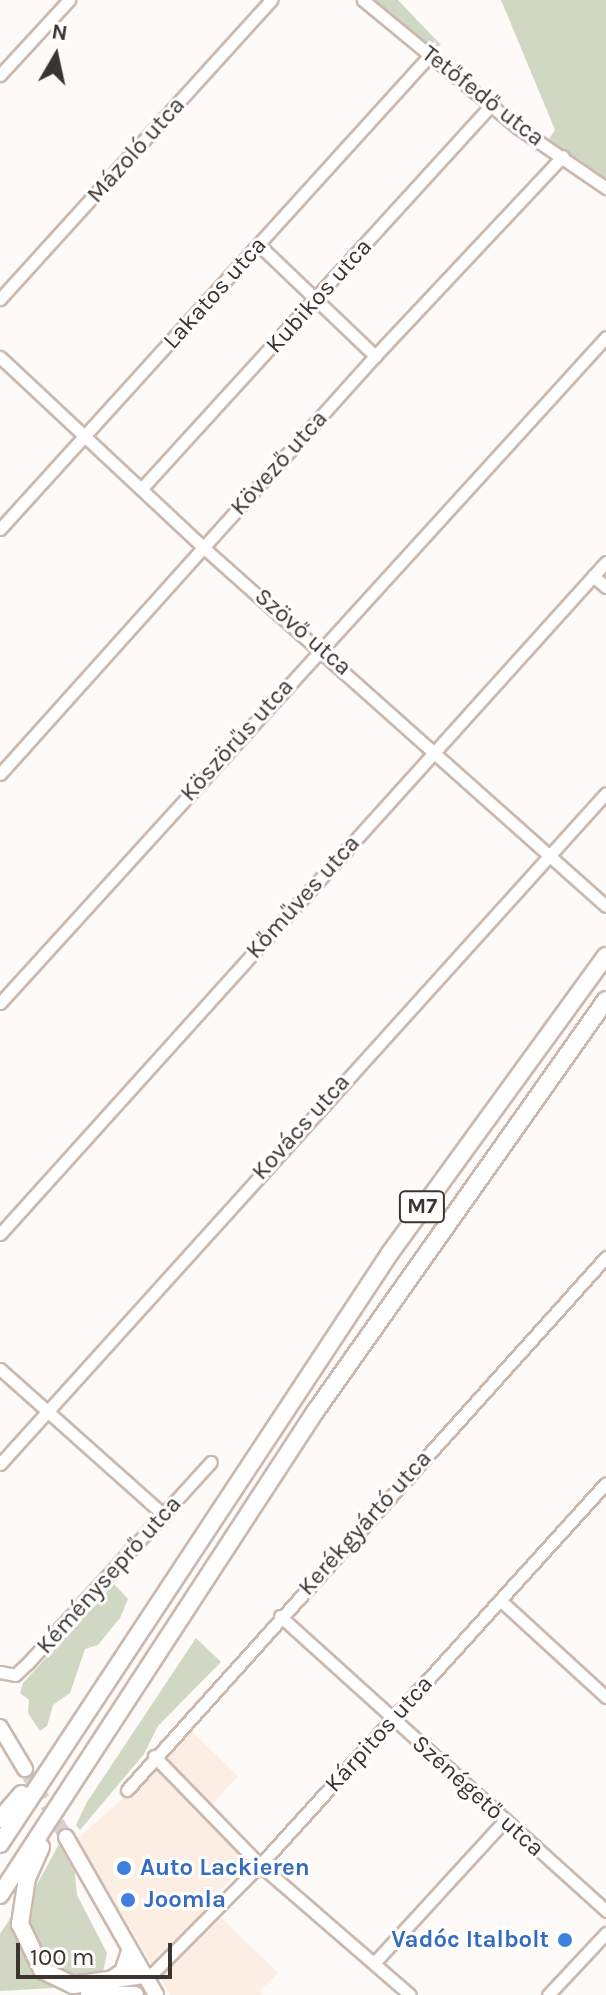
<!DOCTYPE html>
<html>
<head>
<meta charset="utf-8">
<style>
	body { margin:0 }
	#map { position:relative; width:606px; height:1995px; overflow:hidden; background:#fefaf8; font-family:Karla,sans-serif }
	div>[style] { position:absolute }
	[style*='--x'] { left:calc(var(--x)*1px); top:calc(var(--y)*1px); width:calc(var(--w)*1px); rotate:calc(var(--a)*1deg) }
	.built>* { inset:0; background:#fdeee4 }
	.green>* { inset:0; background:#d0d8c3 }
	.major-tunnel>* { height:14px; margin-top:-7px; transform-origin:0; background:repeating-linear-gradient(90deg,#d7d2d0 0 14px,transparent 0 21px) }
	.roads { filter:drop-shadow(2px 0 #cab9ae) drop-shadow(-2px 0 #cab9ae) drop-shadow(0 2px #cab9ae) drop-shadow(0 -2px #cab9ae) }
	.minor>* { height:11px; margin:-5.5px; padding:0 5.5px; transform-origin:5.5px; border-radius:5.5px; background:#fff }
	.major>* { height:14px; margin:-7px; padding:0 7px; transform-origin:7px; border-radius:7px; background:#fff }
	.highway>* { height:16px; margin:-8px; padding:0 8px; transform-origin:8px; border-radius:8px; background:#fff }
	.dots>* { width:22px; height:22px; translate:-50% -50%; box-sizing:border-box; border:4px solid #fff; border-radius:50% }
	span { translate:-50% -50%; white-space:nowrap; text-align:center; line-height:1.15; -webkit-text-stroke:6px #fff; paint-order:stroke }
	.shield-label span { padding:2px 6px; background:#fff; border:2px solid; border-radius:6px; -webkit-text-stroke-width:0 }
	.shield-label { font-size:22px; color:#3b342f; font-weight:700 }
	.street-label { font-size:24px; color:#3b342f }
	.shop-label { font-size:24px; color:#366cbe; font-weight:700 }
	.left { translate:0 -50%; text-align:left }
	.right { translate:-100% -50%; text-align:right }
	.north { position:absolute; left:16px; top:16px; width:80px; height:80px; -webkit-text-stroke:6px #fff; paint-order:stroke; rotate:9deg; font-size:22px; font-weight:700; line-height:32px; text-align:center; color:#3b342f }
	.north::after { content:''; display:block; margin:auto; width:28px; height:36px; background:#3b342f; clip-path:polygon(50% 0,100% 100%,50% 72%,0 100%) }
	.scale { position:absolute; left:16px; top:1943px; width:156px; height:36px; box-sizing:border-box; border:4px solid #3b342f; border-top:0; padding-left:10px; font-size:24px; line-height:28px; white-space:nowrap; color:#3b342f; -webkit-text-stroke:6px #fff; paint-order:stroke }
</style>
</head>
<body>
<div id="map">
	<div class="built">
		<i style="clip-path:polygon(188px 1728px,238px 1776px,201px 1817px,248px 1861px,207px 1904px,278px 1973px,260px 1990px,262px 1995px,170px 1995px,77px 1839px,129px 1793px)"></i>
	</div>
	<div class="green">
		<i style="clip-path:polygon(363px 0,398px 0,441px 45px,429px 56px)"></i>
		<i style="clip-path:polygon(501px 0,606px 0,606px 188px,545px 145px,555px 130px)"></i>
		<i style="clip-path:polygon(114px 1584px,128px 1599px,120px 1618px,98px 1645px,85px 1649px,70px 1693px,53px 1705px,47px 1726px,40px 1731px,28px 1713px,29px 1700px,20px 1693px,23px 1683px)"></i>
		<i style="clip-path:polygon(196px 1638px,221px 1662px,158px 1726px,144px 1754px,80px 1830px,76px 1825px,87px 1802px)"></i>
		<i style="clip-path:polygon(59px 1844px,75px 1873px,77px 1895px,107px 1953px,103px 1972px,86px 1981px,48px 1966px,28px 1934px,30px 1897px)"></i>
		<i style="clip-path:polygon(13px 1914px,22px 1950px,54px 1988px,0 1991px,0 1934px)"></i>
	</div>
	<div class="major-tunnel">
		<i style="--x:25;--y:1769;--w:79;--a:58.9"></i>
	</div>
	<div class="roads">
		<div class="minor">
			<i style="--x:363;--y:0;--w:200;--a:39.5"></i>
			<i style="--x:517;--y:127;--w:108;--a:34.4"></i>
			<i style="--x:0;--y:75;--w:102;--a:-47.4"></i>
			<i style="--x:259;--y:245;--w:161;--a:43.7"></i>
			<i style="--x:0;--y:299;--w:404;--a:-47.8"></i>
			<i style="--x:0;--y:357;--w:279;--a:43.1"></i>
			<i style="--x:204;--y:548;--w:538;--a:41.69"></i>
			<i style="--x:143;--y:487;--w:520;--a:-47.65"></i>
			<i style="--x:0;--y:529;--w:639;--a:-47.79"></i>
			<i style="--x:593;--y:576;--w:17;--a:40"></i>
			<i style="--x:0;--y:774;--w:562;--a:-48.1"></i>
			<i style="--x:375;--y:356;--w:274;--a:-46.8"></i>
			<i style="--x:0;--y:1003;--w:900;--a:-47.7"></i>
			<i style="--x:0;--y:1234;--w:905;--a:-47.96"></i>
			<i style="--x:0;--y:1369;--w:220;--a:41.7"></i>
			<i style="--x:0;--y:1464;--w:904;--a:-47.91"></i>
			<i style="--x:500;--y:1600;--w:144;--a:42.5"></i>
			<i style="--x:280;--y:1616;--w:440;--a:42.1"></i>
			<i style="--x:0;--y:1672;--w:15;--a:11"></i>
			<i style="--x:15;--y:1675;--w:16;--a:-43"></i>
			<i style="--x:27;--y:1664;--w:273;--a:-47.7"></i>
			<i style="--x:154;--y:1756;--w:152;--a:45.8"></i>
			<i style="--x:260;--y:1865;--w:198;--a:40.9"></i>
			<i style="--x:127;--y:1790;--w:717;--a:-48.05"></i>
			<i style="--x:375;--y:1962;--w:193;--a:-47.5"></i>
			<i style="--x:143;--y:1975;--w:10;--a:-11"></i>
			<i style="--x:153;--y:1973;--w:152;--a:-45.3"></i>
			<i style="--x:260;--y:1865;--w:515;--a:-47.83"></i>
			<i style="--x:548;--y:1995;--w:85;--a:-46.9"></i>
		</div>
		<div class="major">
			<i style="--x:0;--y:1727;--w:49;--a:59.2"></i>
			<i style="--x:66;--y:1837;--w:182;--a:60.3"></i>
		</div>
		<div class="highway">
			<i style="--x:0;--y:1819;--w:33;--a:-49"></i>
			<i style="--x:0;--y:1844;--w:708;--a:-56.58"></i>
			<i style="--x:390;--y:1253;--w:367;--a:-54"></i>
			<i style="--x:41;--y:1847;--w:34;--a:114"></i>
			<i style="--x:27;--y:1878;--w:47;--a:98.7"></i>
			<i style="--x:20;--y:1924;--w:51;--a:64.4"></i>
			<i style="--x:42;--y:1970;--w:34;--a:26"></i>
			<i style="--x:73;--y:1985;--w:71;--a:-8.1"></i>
			<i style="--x:0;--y:1895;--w:577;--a:-56.89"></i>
			<i style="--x:315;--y:1412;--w:504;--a:-54.77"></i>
			<i style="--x:114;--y:1978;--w:11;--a:-34"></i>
			<i style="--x:123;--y:1972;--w:21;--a:-71"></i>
			<i style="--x:89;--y:1994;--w:46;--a:1.2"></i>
		</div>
	</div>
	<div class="dots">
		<i style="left:124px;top:1868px;background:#3f7fe0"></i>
		<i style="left:128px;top:1900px;background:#3f7fe0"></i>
		<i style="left:565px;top:1940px;background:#3f7fe0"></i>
	</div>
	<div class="shield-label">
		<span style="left:422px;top:1207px">M7</span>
	</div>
	<div class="street-label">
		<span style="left:483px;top:96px;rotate:38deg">Tetőfedő utca</span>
		<span style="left:136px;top:150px;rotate:-48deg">Mázoló utca</span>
		<span style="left:215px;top:293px;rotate:-48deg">Lakatos utca</span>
		<span style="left:319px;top:296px;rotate:-48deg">Kubikos utca</span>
		<span style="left:279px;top:463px;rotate:-48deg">Kövező utca</span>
		<span style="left:303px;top:632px;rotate:41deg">Szövő utca</span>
		<span style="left:237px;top:740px;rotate:-48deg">Köszörűs utca</span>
		<span style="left:303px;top:897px;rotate:-48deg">Kőműves utca</span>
		<span style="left:301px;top:1127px;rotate:-48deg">Kovács utca</span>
		<span style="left:365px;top:1523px;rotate:-48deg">Kerékgyártó utca</span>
		<span style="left:109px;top:1575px;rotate:-48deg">Kéményseprő utca</span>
		<span style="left:379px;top:1734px;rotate:-48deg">Kárpitos utca</span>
		<span style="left:478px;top:1796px;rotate:42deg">Szénégető utca</span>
	</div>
	<div class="shop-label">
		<span class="left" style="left:140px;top:1868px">Auto Lackieren</span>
		<span class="left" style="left:144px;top:1900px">Joomla</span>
		<span class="right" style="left:549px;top:1940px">Vadóc Italbolt</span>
	</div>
	<div class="north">N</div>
	<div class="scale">100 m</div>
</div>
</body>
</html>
